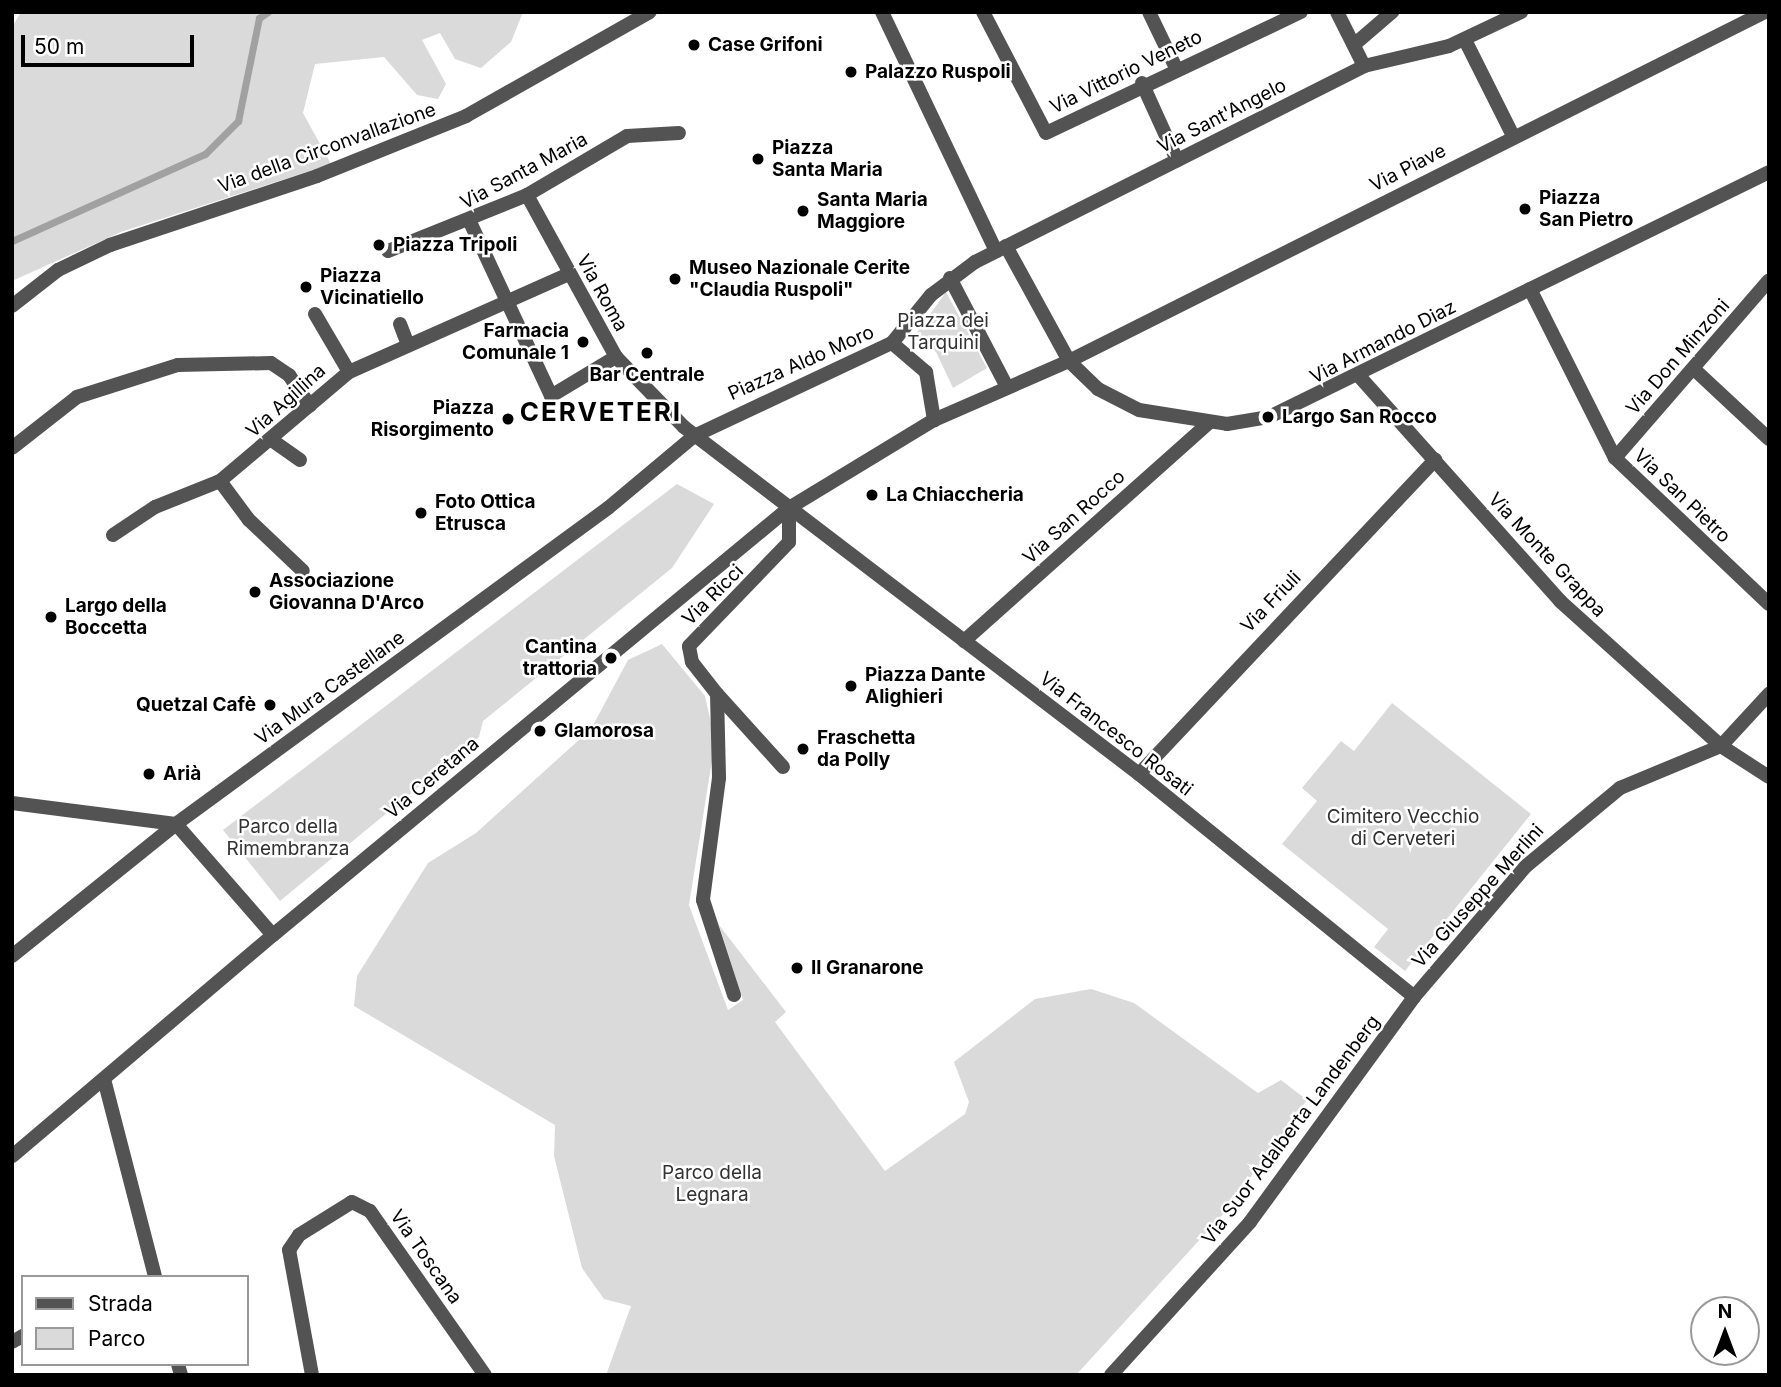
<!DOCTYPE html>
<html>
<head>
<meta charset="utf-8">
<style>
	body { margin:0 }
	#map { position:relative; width:1781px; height:1387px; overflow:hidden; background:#fff; font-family:Inter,sans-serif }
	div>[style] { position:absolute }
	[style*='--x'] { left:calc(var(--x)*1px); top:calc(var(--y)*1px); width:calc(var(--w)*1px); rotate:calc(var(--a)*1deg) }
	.green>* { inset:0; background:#dadada }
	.stream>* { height:7px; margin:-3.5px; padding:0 3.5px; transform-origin:3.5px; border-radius:3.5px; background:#a1a1a1 }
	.minor>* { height:14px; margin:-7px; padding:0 7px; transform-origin:7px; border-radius:7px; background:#535353 }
	.tertiary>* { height:14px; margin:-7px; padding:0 7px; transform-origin:7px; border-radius:7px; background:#535353 }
	.dots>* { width:19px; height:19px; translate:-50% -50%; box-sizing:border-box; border:4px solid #fff; border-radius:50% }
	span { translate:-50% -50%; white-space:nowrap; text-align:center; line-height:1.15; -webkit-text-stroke:5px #fff; paint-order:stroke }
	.poi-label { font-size:19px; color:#000; font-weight:700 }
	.left { translate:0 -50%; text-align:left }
	.right { translate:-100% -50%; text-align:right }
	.street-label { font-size:19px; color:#000 }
	.park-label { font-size:19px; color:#313131 }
	.district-label { font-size:26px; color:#000; font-weight:700; letter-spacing:2px }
	.frame { position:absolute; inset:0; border:14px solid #000; pointer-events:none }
	.legend { position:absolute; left:21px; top:1275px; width:228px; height:91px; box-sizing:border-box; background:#fff; border:2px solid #999; margin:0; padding:9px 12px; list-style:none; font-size:21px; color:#000 }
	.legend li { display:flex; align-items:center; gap:14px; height:35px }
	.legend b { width:35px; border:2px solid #999 }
	.north { position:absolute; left:1690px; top:1296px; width:70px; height:70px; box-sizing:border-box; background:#fff; border:2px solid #999; border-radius:50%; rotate:0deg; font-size:19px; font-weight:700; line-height:28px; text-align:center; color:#000 }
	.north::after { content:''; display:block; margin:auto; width:24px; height:32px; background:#000; clip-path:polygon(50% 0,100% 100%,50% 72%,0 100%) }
	.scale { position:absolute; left:21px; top:35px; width:173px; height:32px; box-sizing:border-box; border:4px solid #000; border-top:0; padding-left:9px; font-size:21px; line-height:24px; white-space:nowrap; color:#000; -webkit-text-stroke:5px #fff; paint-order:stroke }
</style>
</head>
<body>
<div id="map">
	<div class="green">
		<i style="clip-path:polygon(21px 12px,523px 12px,511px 42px,481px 68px,455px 59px,440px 33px,422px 40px,446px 84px,438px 99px,417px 95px,384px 57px,315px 64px,303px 113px,331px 164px,121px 232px,12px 281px,12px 27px)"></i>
		<i style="clip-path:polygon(946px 292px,987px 368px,953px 388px,936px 352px,913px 338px)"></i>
		<i style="clip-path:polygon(677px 484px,714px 504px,672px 568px,483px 721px,479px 737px,280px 901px,223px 830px)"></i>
		<i style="clip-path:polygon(662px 644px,705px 696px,715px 741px,689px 905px,728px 1010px,743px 1000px,719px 925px,786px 1012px,775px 1022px,885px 1171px,965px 1114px,969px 1102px,954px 1062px,1035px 999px,1091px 989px,1134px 1003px,1258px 1093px,1281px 1080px,1307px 1100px,1225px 1212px,1076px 1375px,606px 1375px,631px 1306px,604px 1299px,582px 1268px,554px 1156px,555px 1125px,354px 1006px,357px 976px,428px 863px,476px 833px,591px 729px,628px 660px)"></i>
		<i style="clip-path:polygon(1392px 703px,1531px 814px,1405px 971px,1374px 947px,1388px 929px,1282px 844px,1317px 801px,1302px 788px,1341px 741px,1354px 751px)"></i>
	</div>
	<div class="stream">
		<i style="--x:12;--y:241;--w:212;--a:-24.3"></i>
		<i style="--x:205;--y:154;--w:47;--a:-45"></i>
		<i style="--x:238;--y:121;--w:105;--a:-78.5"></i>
		<i style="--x:259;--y:18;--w:11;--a:-34"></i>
	</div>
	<div class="minor">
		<i style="--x:882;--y:12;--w:265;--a:64.5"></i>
		<i style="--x:983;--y:12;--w:136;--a:62.5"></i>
		<i style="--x:1046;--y:133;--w:282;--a:-25.4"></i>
		<i style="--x:1149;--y:12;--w:60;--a:64.3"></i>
		<i style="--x:1337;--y:12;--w:60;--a:63.4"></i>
		<i style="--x:1465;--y:40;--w:107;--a:63.4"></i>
		<i style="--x:1356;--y:43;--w:48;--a:-40.7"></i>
		<i style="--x:1142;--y:83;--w:85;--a:65.6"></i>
		<i style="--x:527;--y:195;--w:185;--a:61.2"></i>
		<i style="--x:616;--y:357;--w:98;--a:45.8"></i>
		<i style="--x:684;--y:427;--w:572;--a:37.33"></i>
		<i style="--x:1139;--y:774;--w:354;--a:39"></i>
		<i style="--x:470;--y:222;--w:192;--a:65"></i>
		<i style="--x:551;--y:396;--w:76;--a:-31"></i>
		<i style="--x:1006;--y:246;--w:131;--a:61.3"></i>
		<i style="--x:1069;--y:361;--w:779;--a:-26.63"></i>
		<i style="--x:388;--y:251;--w:150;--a:-21.9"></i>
		<i style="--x:527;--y:195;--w:116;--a:-30.5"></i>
		<i style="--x:627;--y:136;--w:52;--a:-3.3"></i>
		<i style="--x:950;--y:278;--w:121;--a:62.4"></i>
		<i style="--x:1530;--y:289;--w:189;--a:63.3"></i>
		<i style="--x:1615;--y:458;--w:212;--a:43.5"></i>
		<i style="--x:12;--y:306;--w:58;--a:-38"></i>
		<i style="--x:58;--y:270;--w:58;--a:-25.7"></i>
		<i style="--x:110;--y:245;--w:218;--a:-18.4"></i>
		<i style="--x:317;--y:176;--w:161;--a:-21.9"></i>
		<i style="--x:466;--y:116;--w:211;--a:-29.5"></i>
		<i style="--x:315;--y:314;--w:67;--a:59.6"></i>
		<i style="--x:400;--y:324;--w:19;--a:69"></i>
		<i style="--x:892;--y:343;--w:45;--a:40.5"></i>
		<i style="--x:926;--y:372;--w:49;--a:80.5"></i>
		<i style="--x:1695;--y:370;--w:101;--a:43"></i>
		<i style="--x:1359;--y:376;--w:302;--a:48.2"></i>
		<i style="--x:1560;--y:601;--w:217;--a:42"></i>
		<i style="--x:1721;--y:746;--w:57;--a:32.9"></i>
		<i style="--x:273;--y:441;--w:33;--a:35"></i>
		<i style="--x:12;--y:448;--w:83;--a:-38.1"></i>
		<i style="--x:77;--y:397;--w:106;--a:-17.6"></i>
		<i style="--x:178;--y:365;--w:93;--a:-1.2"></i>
		<i style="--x:271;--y:363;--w:22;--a:34"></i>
		<i style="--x:289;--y:375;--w:37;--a:56"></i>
		<i style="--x:1615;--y:458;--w:235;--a:-49.1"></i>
		<i style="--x:220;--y:481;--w:49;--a:53.4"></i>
		<i style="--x:249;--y:520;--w:74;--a:43.4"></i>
		<i style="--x:113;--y:535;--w:50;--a:-33.7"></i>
		<i style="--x:155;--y:507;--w:70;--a:-21.8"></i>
		<i style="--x:220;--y:481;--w:169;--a:-40.2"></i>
		<i style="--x:349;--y:372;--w:241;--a:-24"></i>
		<i style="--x:964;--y:641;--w:329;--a:-41.7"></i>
		<i style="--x:717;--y:694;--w:84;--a:88.6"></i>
		<i style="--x:719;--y:778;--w:123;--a:97.5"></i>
		<i style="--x:703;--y:900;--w:100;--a:71.9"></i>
		<i style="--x:783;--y:767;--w:98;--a:-132.1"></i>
		<i style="--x:717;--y:694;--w:41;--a:-128"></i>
		<i style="--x:692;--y:662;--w:16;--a:-101"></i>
		<i style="--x:689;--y:646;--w:144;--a:-46.1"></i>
		<i style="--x:789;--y:542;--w:34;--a:-90"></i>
		<i style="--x:1139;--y:774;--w:432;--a:-46.7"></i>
		<i style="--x:273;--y:935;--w:670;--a:-39.61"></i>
		<i style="--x:789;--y:508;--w:170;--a:-31.3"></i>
		<i style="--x:934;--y:420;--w:147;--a:-23.6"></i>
		<i style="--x:1069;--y:361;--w:40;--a:44"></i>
		<i style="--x:1098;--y:389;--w:46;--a:27.1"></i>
		<i style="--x:1139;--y:410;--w:89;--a:9"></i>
		<i style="--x:1227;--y:424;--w:43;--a:-9.5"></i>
		<i style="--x:1269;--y:417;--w:557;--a:-26.1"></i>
		<i style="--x:12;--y:956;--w:211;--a:-38.8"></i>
		<i style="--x:176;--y:824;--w:535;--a:-36.18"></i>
		<i style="--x:608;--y:508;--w:112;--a:-39.9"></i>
		<i style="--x:694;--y:436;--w:219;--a:-25.2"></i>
		<i style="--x:892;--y:343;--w:62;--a:-50.9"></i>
		<i style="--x:931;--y:295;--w:55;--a:-36.9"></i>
		<i style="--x:975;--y:262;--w:436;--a:-26.7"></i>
		<i style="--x:1364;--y:66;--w:87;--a:-13.2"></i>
		<i style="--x:1449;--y:46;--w:80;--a:-25.3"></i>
		<i style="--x:12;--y:1342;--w:13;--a:-29"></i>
		<i style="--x:312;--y:1375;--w:127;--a:-100.4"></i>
		<i style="--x:289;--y:1250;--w:18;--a:-56"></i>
		<i style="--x:299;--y:1235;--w:62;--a:-31.9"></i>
		<i style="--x:352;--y:1202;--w:20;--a:27"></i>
		<i style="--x:370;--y:1211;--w:200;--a:55"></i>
		<i style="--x:1111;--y:1375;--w:207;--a:-47.7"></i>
		<i style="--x:1250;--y:1222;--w:278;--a:-53.9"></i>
		<i style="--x:1414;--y:997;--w:172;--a:-49.5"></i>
		<i style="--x:1526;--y:866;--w:122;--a:-39.7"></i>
		<i style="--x:1620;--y:788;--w:109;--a:-22.6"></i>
		<i style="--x:1721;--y:746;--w:71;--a:-47.3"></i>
	</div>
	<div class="tertiary">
		<i style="--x:12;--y:803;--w:165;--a:7.3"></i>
		<i style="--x:176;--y:824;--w:147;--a:48.9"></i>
		<i style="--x:273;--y:935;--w:342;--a:139.7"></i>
		<i style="--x:105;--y:1083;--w:200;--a:75.5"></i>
		<i style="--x:178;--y:1364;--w:11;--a:75"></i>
	</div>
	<div class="dots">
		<i style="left:694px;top:45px;background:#000"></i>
		<i style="left:851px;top:72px;background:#000"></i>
		<i style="left:758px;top:159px;background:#000"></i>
		<i style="left:1525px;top:209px;background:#000"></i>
		<i style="left:803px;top:211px;background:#000"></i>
		<i style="left:379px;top:245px;background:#000"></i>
		<i style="left:675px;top:279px;background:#000"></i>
		<i style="left:306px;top:287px;background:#000"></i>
		<i style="left:583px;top:342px;background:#000"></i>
		<i style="left:647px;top:353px;background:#000"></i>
		<i style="left:1268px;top:417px;background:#000"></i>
		<i style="left:508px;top:419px;background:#000"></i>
		<i style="left:872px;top:495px;background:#000"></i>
		<i style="left:421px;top:513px;background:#000"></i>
		<i style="left:255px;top:592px;background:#000"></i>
		<i style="left:51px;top:617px;background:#000"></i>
		<i style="left:611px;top:658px;background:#000"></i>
		<i style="left:851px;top:686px;background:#000"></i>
		<i style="left:270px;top:705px;background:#000"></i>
		<i style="left:540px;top:731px;background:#000"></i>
		<i style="left:803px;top:749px;background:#000"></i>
		<i style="left:149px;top:774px;background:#000"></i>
		<i style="left:797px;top:968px;background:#000"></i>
	</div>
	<div class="poi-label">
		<span class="left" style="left:708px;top:45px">Case Grifoni</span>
		<span class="left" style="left:865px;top:72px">Palazzo Ruspoli</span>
		<span class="left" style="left:772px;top:159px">Piazza<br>Santa Maria</span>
		<span class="left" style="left:1539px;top:209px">Piazza<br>San Pietro</span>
		<span class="left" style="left:817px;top:211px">Santa Maria<br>Maggiore</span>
		<span class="left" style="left:393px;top:245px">Piazza Tripoli</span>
		<span class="left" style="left:689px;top:279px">Museo Nazionale Cerite<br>"Claudia Ruspoli"</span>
		<span class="left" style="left:320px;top:287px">Piazza<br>Vicinatiello</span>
		<span class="right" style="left:569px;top:342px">Farmacia<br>Comunale 1</span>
		<span style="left:647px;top:375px">Bar Centrale</span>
		<span class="right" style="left:494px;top:419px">Piazza<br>Risorgimento</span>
		<span class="left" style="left:1282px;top:417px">Largo San Rocco</span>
		<span class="left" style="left:886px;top:495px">La Chiaccheria</span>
		<span class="left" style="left:435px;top:513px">Foto Ottica<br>Etrusca</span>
		<span class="left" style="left:269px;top:592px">Associazione<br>Giovanna D'Arco</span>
		<span class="left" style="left:65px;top:617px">Largo della<br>Boccetta</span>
		<span class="right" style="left:597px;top:658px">Cantina<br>trattoria</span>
		<span class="left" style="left:865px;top:686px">Piazza Dante<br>Alighieri</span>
		<span class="right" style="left:256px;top:705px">Quetzal Cafè</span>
		<span class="left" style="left:554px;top:731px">Glamorosa</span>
		<span class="left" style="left:817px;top:749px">Fraschetta<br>da Polly</span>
		<span class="left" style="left:163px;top:774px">Arià</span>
		<span class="left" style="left:811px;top:968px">Il Granarone</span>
	</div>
	<div class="street-label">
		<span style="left:1126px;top:72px;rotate:-26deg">Via Vittorio Veneto</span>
		<span style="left:1222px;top:116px;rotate:-27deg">Via Sant'Angelo</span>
		<span style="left:327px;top:148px;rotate:-20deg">Via della Circonvallazione</span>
		<span style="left:1408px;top:168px;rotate:-27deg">Via Piave</span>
		<span style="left:524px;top:171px;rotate:-28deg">Via Santa Maria</span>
		<span style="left:602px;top:293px;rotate:61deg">Via Roma</span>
		<span style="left:1383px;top:342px;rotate:-27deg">Via Armando Diaz</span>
		<span style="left:1678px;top:357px;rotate:-49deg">Via Don Minzoni</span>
		<span style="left:801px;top:363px;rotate:-24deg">Piazza Aldo Moro</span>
		<span style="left:286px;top:401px;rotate:-42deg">Via Agillina</span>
		<span style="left:1682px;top:496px;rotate:44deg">Via San Pietro</span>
		<span style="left:1074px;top:517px;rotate:-42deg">Via San Rocco</span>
		<span style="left:1547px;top:555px;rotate:47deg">Via Monte Grappa</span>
		<span style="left:713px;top:595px;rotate:-45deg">Via Ricci</span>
		<span style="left:1271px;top:602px;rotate:-46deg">Via Friuli</span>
		<span style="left:330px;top:688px;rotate:-36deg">Via Mura Castellane</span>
		<span style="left:1116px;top:734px;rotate:38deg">Via Francesco Rosati</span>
		<span style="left:432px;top:778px;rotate:-40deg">Via Ceretana</span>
		<span style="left:1478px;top:896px;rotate:-48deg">Via Giuseppe Merlini</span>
		<span style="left:1291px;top:1130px;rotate:-53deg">Via Suor Adalberta Landenberg</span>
		<span style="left:426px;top:1257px;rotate:55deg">Via Toscana</span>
	</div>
	<div class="park-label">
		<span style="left:943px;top:332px">Piazza dei<br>Tarquini</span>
		<span style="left:1403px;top:828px">Cimitero Vecchio<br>di Cerveteri</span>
		<span style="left:288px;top:838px">Parco della<br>Rimembranza</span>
		<span style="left:712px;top:1184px">Parco della<br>Legnara</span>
	</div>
	<div class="district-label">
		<span style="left:601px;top:412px">CERVETERI</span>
	</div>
	<div class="frame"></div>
	<ul class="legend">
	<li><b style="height:9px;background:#535353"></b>Strada</li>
	<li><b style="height:19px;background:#dadada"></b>Parco</li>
	</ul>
	<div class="north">N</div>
	<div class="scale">50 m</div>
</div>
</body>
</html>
